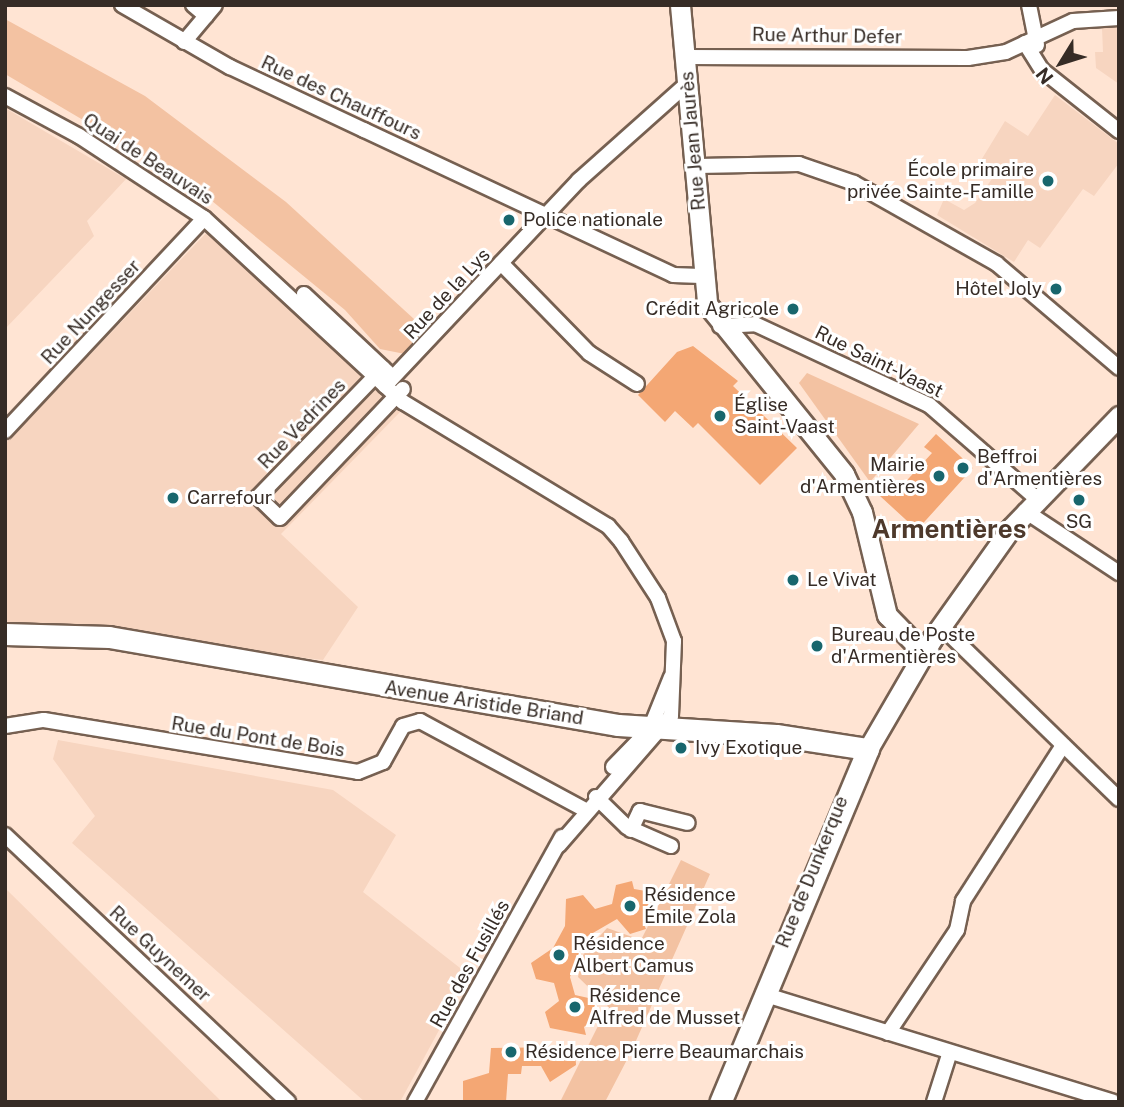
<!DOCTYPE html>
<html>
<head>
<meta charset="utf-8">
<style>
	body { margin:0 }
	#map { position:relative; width:1124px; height:1107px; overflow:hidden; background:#ffe4d3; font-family:"Public Sans",sans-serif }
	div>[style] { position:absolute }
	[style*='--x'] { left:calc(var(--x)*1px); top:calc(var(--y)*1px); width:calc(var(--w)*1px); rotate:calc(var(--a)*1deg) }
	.built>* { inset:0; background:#f7d5c0 }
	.green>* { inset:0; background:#f3c2a2 }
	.building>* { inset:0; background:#f4a774 }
	.roads { filter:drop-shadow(2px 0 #766051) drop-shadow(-2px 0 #766051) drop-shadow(0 2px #766051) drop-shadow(0 -2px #766051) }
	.minor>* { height:14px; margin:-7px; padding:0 7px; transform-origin:7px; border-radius:7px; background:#fff }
	.secondary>* { height:19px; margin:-9.5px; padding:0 9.5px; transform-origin:9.5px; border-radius:9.5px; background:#fff }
	.primary>* { height:21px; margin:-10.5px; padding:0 10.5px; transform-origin:10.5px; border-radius:10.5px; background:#fff }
	.dots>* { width:19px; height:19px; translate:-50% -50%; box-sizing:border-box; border:4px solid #fff; border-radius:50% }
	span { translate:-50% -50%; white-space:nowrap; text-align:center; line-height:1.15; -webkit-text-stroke:6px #fff; paint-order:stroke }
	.street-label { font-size:19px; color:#362c26 }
	.poi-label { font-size:19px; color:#362c26 }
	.right { translate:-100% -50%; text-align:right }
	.left { translate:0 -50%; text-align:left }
	.district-label { font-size:26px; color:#4e392b; font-weight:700 }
	.frame { position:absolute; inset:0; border:7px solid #362c26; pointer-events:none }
	.north { position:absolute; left:1026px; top:28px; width:70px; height:70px; -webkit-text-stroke:5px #fff; paint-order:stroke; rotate:232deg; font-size:19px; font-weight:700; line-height:28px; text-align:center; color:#362c26 }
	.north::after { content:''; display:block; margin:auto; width:24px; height:32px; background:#362c26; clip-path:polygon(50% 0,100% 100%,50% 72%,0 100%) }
</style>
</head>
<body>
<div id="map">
	<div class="built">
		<i style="clip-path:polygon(1119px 27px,1119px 84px,1096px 68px,1095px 52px,1103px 52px,1102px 28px)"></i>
		<i style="clip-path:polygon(1055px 95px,1119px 144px,1119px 163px,1094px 196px,1083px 189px,1040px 248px,1028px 240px,1014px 262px,937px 215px,944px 199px,964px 210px,975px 203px,996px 173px,980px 162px,1005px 121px,1028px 136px)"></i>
		<i style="clip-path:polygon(5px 108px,126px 179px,87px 221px,94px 236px,5px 329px)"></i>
		<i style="clip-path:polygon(209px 230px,403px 409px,281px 534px,358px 607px,323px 660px,5px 623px,5px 444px)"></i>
		<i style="clip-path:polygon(58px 740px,333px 790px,396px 835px,363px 892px,469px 975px,400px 1102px,365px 1102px,72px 843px,95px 816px,53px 759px)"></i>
		<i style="clip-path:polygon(5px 888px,222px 1102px,5px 1102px)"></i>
	</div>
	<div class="green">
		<i style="clip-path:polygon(5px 19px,145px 96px,286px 202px,426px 330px,405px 354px,380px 349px,345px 310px,190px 183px,5px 74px)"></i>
		<i style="clip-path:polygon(807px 373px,919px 424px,870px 482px,799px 383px)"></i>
		<i style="clip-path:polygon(681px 860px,710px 874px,631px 1052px,605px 1102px,560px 1102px,608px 1006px,578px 977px,583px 955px,607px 928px,641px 940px)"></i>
	</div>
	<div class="building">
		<i style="clip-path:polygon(693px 346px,738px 381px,733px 386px,797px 448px,760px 485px,698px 423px,693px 428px,675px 411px,665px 422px,638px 395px,677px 352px)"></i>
		<i style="clip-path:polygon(936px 434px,973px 468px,917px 530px,880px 496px,891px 483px,898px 490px,932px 453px,924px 447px)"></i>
		<i style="clip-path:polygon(632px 881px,634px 889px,652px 892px,657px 909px,643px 922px,646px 929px,630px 934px,617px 919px,586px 937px,570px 977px,575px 995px,593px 999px,598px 1015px,584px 1027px,586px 1035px,550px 1028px,545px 1012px,559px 1001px,554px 983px,536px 979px,531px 963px,553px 948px,565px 926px,566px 899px,583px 895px,595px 909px,612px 904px,616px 885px)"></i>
		<i style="clip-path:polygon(575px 1047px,576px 1065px,550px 1082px,541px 1066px,522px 1066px,521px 1074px,508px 1074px,506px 1102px,463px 1102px,463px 1081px,489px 1073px,491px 1048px)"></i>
	</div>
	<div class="roads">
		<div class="minor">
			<i style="--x:122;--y:5;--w:125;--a:29.9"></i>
			<i style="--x:230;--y:67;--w:148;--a:25.2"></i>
			<i style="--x:364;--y:130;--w:341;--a:25.1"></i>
			<i style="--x:673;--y:275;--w:28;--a:2"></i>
			<i style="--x:193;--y:5;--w:17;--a:40"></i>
			<i style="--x:1029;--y:5;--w:41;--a:78.7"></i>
			<i style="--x:184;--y:42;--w:48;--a:-50"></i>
			<i style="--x:1025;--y:43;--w:32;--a:58"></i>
			<i style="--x:1042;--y:70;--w:98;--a:38.4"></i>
			<i style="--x:685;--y:57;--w:283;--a:0.2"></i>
			<i style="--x:968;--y:58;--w:38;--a:-9"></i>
			<i style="--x:1006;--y:52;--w:74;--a:-24.8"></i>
			<i style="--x:1073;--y:21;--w:46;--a:-3.7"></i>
			<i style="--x:5;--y:96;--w:84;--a:28.4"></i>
			<i style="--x:79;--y:136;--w:149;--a:33.3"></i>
			<i style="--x:204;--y:218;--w:271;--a:42.8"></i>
			<i style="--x:403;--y:402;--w:240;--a:31.2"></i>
			<i style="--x:608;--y:526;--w:20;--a:49"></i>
			<i style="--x:621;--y:541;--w:68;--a:57"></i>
			<i style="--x:658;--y:598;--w:46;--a:69.6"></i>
			<i style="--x:674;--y:641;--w:75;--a:92.3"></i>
			<i style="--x:671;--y:716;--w:171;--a:131"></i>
			<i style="--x:698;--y:166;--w:101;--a:-1.1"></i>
			<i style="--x:799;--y:164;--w:58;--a:19.1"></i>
			<i style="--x:854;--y:183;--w:164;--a:29.5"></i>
			<i style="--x:997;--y:264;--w:160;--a:40.4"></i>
			<i style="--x:501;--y:263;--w:126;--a:45.6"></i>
			<i style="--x:589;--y:353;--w:57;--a:32.9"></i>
			<i style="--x:304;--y:294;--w:115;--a:43.2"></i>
			<i style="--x:720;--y:326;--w:35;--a:-3"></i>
			<i style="--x:755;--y:324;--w:192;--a:25"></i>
			<i style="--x:929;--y:405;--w:143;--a:41"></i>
			<i style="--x:383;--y:368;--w:180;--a:134.1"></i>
			<i style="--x:258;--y:497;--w:30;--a:44"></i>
			<i style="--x:280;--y:518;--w:178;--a:-46.4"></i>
			<i style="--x:385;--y:386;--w:283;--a:-46.7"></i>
			<i style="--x:579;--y:180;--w:146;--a:-41.7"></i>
			<i style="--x:5;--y:431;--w:291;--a:-46.9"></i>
			<i style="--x:1025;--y:511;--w:113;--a:33.4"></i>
			<i style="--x:941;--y:626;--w:248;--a:44.2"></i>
			<i style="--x:5;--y:726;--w:39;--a:-9"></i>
			<i style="--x:44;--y:720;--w:318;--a:9.4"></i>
			<i style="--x:358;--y:772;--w:27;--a:-22"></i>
			<i style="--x:383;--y:762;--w:41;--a:-60.9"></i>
			<i style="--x:403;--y:726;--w:18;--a:-16"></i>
			<i style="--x:420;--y:721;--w:187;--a:28.3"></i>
			<i style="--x:613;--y:767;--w:53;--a:-45.8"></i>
			<i style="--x:650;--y:729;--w:56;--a:-68"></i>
			<i style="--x:596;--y:797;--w:43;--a:44.1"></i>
			<i style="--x:627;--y:827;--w:48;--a:23.4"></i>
			<i style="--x:631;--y:830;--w:21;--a:-65"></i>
			<i style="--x:640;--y:811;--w:49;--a:14"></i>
			<i style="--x:5;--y:835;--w:389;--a:43.3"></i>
			<i style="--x:763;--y:994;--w:366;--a:17.1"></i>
			<i style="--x:888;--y:1033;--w:124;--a:-56.2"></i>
			<i style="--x:957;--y:930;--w:30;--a:-78"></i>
			<i style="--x:963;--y:901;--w:185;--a:-57.3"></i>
			<i style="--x:415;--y:1102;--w:303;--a:-61"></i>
			<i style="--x:934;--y:1102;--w:52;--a:-72.3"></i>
		</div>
		<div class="secondary">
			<i style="--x:680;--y:5;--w:300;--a:84.8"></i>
			<i style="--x:707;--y:304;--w:218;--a:51.1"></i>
			<i style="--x:844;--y:474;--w:42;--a:64.7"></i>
			<i style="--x:862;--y:512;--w:106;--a:76.4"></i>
			<i style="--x:887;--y:615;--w:52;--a:45.8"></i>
			<i style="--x:868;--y:749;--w:127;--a:-59.8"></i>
			<i style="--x:932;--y:639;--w:136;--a:-54.6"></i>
			<i style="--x:1011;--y:528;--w:156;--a:-46"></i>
		</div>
		<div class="primary">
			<i style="--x:5;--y:634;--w:104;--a:1.7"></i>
			<i style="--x:109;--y:637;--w:517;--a:9.81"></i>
			<i style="--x:618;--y:725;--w:158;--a:3.6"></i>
			<i style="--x:776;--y:735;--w:93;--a:8.7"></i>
			<i style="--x:868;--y:749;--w:383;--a:112.7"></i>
		</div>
	</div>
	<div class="dots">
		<i style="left:1048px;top:181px;background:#18666d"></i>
		<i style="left:509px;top:220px;background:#18666d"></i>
		<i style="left:1056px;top:289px;background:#18666d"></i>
		<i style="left:793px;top:309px;background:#18666d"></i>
		<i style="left:720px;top:416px;background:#18666d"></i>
		<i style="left:963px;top:468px;background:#18666d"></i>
		<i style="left:939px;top:476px;background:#18666d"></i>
		<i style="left:173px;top:498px;background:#18666d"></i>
		<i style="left:1079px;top:500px;background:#18666d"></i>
		<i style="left:793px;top:580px;background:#18666d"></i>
		<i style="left:817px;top:646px;background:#18666d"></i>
		<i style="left:681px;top:748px;background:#18666d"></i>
		<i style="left:630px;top:906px;background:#18666d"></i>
		<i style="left:559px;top:955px;background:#18666d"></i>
		<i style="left:575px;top:1007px;background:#18666d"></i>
		<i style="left:511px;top:1052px;background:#18666d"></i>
	</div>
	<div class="street-label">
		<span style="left:827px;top:36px;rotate:1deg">Rue Arthur Defer</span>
		<span style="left:341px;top:98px;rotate:25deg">Rue des Chauffours</span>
		<span style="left:693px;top:141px;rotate:-95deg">Rue Jean Jaurès</span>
		<span style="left:148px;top:159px;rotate:33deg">Quai de Beauvais</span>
		<span style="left:447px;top:294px;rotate:-47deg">Rue de la Lys</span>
		<span style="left:91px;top:312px;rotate:-47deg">Rue Nungesser</span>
		<span style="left:879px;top:362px;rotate:26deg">Rue Saint-Vaast</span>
		<span style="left:302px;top:424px;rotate:-46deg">Rue Vedrines</span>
		<span style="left:484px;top:703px;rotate:9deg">Avenue Aristide Briand</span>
		<span style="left:258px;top:737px;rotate:9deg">Rue du Pont de Bois</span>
		<span style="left:812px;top:872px;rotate:-68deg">Rue de Dunkerque</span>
		<span style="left:160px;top:954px;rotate:43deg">Rue Guynemer</span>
		<span style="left:470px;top:964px;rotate:-61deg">Rue des Fusillés</span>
	</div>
	<div class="poi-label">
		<span class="right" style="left:1034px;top:181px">École primaire<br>privée Sainte-Famille</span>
		<span class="left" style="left:523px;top:220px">Police nationale</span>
		<span class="right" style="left:1042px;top:289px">Hôtel Joly</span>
		<span class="right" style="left:779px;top:309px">Crédit Agricole</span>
		<span class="left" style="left:734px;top:416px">Église<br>Saint-Vaast</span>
		<span class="left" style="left:977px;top:468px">Beffroi<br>d'Armentières</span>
		<span class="right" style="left:925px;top:476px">Mairie<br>d'Armentières</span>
		<span class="left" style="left:187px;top:498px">Carrefour</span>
		<span style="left:1079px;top:522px">SG</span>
		<span class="left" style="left:807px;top:580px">Le Vivat</span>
		<span class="left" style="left:831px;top:646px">Bureau de Poste<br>d'Armentières</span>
		<span class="left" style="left:695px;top:748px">Ivy Exotique</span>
		<span class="left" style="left:644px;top:906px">Résidence<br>Émile Zola</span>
		<span class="left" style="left:573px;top:955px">Résidence<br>Albert Camus</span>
		<span class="left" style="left:589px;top:1007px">Résidence<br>Alfred de Musset</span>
		<span class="left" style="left:525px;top:1052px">Résidence Pierre Beaumarchais</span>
	</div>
	<div class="district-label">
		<span style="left:949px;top:529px">Armentières</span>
	</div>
	<div class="frame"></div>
	<div class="north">N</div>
</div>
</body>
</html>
